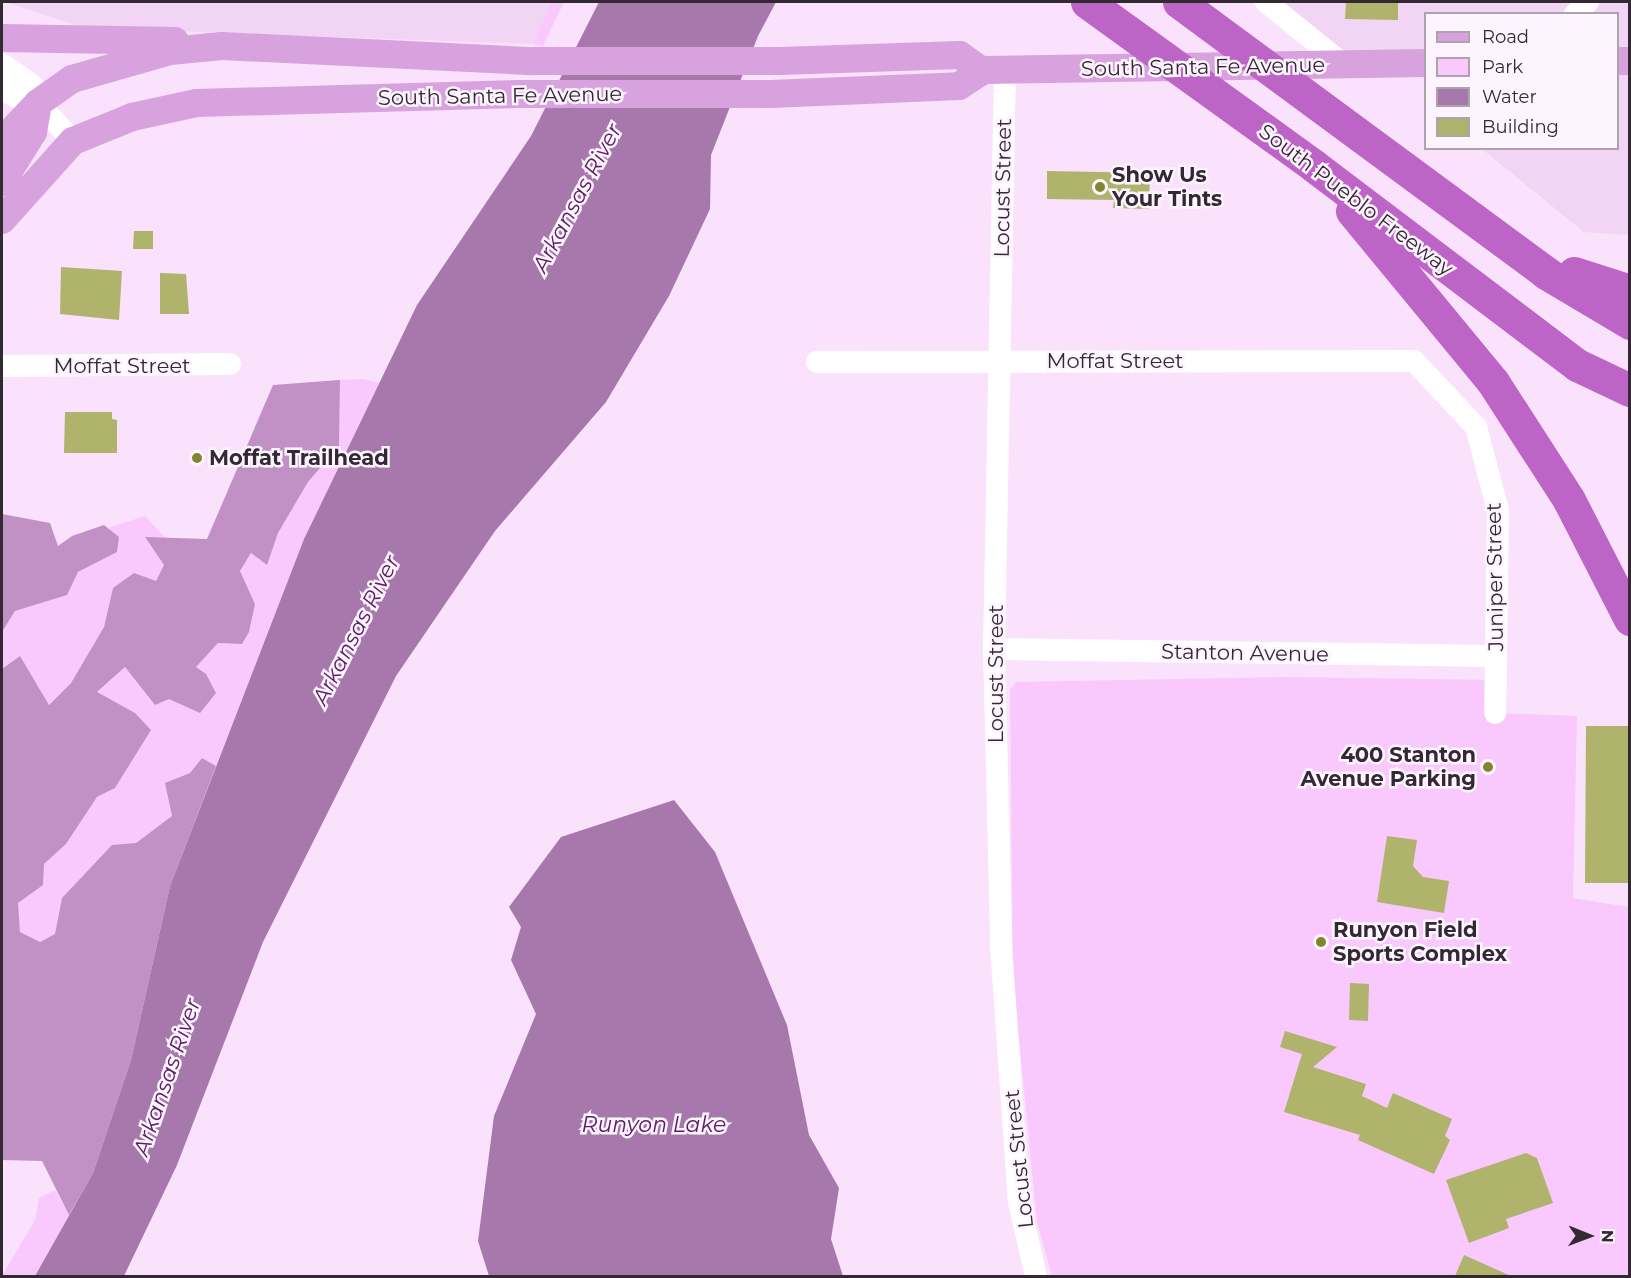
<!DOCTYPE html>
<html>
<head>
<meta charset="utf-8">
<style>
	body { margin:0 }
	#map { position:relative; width:1631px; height:1278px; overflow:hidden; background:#fae1fc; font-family:Montserrat,sans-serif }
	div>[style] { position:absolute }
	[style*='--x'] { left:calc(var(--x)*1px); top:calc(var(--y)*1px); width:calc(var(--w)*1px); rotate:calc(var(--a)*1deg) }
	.built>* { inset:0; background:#f2d4f5 }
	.green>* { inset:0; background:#f9c9fe }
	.forest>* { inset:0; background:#c191c6 }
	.water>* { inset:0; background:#a778ac }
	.building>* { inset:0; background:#b0b36c }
	.minor>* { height:22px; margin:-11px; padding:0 11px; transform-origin:11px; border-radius:11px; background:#fff }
	.major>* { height:28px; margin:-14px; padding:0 14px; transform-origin:14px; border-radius:14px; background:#d7a2dd }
	.highway>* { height:33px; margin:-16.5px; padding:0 16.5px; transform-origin:16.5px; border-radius:16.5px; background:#bd64c7 }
	.dots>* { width:16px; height:16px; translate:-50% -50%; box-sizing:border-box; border:3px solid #fef4ff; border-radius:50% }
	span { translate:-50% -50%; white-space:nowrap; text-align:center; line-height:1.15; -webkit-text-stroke:5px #fef4ff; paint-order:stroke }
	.street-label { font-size:21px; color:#332933 }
	.poi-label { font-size:21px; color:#332933; font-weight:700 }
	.left { translate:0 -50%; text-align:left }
	.right { translate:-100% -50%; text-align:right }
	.water-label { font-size:22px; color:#5a2061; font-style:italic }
	.frame { position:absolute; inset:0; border:3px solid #332933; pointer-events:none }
	.legend { position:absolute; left:1424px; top:12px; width:195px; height:138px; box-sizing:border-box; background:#fef4ff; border:2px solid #ada3ad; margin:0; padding:8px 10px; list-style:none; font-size:18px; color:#332933 }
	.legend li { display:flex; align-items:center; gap:12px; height:30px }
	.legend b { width:30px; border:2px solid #ada3ad }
	.north { position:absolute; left:1559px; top:1206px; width:60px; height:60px; -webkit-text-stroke:4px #fef4ff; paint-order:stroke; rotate:91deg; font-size:16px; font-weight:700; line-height:24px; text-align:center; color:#332933 }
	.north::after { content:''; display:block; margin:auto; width:21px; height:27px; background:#332933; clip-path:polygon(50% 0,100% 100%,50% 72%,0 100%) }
</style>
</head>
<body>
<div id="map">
	<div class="built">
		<i style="clip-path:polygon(5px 2px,551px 2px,533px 44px,85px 28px)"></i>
		<i style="clip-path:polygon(1266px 2px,1629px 2px,1629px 235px,1584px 232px,1482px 149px,1618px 148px,1618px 14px,1426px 14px,1425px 63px,1344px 65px)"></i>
	</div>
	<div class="green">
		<i style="clip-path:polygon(551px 2px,564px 2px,543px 46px,533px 44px)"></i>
		<i style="clip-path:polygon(363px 379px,379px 383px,304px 539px,216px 766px,202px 758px,190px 773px,166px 783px,172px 816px,62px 898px,55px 934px,40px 942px,20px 932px,18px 903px,42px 885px,44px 864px,66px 844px,97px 797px,115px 788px,135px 713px,97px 693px,125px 667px,140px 683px,200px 713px,195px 668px,218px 643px,242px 644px,249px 632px,255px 604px,240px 572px,251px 553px,267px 564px,278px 533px,308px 482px,339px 446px,340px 380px)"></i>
		<i style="clip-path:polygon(145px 516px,166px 538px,146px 538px,164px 565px,156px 581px,113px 588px,104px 627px,71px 683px,48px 705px,36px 682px,2px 669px,2px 632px,15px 611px,66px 595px,78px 572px,117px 552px,118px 537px,108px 528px)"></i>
		<i style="clip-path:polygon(1283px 677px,1495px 680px,1495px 713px,1577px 716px,1573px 898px,1629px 907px,1629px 1276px,1052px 1276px,1037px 1222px,1013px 977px,1010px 690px,1016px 682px)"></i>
		<i style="clip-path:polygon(55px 1190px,69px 1215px,35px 1276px,2px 1276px,35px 1220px,39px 1198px)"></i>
	</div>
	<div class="forest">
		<i style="clip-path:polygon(340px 380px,339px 446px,308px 482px,278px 533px,267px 565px,251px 553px,240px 571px,255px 604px,249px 632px,242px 644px,218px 643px,196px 667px,206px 674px,216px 693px,200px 713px,169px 699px,155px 705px,125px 667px,97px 692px,135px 713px,151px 730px,115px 788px,97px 797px,66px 844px,44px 864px,43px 885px,18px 903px,20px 932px,40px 942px,55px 934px,62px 898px,112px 845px,136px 843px,172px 816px,165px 783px,190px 773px,202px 758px,216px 766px,170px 886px,131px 1060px,93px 1173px,69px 1215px,42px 1161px,2px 1160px,2px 669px,20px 656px,49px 705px,71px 683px,104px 627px,113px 588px,134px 573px,156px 581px,164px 565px,145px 537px,207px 539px,273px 385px)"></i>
		<i style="clip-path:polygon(2px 514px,50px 523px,58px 546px,72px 536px,104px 525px,119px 537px,117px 552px,78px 572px,67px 595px,15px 611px,2px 632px)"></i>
	</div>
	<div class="water">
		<i style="clip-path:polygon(599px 2px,776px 2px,758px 36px,711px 155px,710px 209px,669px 296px,606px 402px,495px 531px,396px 676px,263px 942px,177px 1165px,124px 1276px,35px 1276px,93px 1173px,131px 1060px,170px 886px,304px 539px,417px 305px,531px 136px)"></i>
		<i style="clip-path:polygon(674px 800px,715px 852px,787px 1025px,809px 1135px,839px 1188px,831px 1239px,843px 1276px,489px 1276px,478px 1241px,494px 1116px,536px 1014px,511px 960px,521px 927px,509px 907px,561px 837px)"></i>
	</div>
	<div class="building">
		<i style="clip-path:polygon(1346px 2px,1398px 2px,1398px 20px,1345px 19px)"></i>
		<i style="clip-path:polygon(1047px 171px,1150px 173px,1149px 209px,1113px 208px,1114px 200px,1047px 199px)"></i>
		<i style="clip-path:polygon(134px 231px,153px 231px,153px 249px,133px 249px)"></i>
		<i style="clip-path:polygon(61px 267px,122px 271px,119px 320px,60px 314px)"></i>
		<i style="clip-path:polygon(160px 273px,186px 274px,189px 314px,160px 314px)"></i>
		<i style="clip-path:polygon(65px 412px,112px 412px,112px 419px,117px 420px,117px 453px,64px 453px)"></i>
		<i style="clip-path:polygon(1586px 726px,1629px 726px,1629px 883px,1585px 883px)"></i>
		<i style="clip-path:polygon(1387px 836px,1417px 840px,1413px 866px,1423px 877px,1449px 881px,1444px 913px,1377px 902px)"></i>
		<i style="clip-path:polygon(1350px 983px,1369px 984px,1368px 1021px,1349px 1020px)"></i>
		<i style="clip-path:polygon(1285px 1031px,1337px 1047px,1313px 1067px,1366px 1084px,1362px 1096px,1387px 1108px,1393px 1093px,1452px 1119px,1445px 1136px,1450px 1140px,1434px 1174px,1358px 1140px,1360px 1135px,1284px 1112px,1302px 1054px,1280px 1047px)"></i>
		<i style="clip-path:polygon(1526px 1153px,1537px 1158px,1553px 1203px,1506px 1219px,1509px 1228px,1469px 1243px,1446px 1180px)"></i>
		<i style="clip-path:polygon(1464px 1255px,1511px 1276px,1455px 1276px)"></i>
	</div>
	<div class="minor">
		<i style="--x:1266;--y:2;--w:100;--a:38.9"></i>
		<i style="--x:1575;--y:14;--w:18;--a:-43"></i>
		<i style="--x:2;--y:64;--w:37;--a:35"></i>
		<i style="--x:32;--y:85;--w:19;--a:72"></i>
		<i style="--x:38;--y:103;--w:52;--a:47.4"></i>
		<i style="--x:1005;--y:70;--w:579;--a:91.09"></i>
		<i style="--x:994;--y:649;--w:297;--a:88.6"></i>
		<i style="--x:1001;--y:946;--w:257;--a:86"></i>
		<i style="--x:1019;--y:1202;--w:76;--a:77.1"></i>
		<i style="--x:2;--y:89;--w:24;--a:30"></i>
		<i style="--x:23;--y:101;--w:15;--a:8"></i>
		<i style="--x:817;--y:362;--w:597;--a:-0.1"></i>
		<i style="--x:1414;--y:361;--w:91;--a:46.8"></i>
		<i style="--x:1476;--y:427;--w:86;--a:75.2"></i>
		<i style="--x:1498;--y:510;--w:203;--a:90.8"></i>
		<i style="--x:2;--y:366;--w:228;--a:-0.5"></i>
		<i style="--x:994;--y:649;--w:501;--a:0.8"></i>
	</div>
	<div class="major">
		<i style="--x:2;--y:38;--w:173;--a:1"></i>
		<i style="--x:1618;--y:61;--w:12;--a:0"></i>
		<i style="--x:2;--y:141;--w:52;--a:-46.5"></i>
		<i style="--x:38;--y:103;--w:42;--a:-35.2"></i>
		<i style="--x:72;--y:79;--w:102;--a:-15.9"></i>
		<i style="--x:170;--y:51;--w:52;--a:-5.5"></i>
		<i style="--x:222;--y:46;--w:310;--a:2.8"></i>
		<i style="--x:532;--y:61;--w:248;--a:0"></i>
		<i style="--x:780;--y:61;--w:180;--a:-1.9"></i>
		<i style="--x:960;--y:55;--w:26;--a:36"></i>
		<i style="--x:2;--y:182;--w:59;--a:-58.2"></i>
		<i style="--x:33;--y:132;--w:29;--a:-80"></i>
		<i style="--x:2;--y:220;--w:106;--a:-48.1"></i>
		<i style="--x:73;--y:141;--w:64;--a:-22.1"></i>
		<i style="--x:132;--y:117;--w:66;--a:-12.2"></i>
		<i style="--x:197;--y:103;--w:318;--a:-1.6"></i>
		<i style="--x:515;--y:94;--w:256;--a:0"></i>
		<i style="--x:771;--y:94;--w:188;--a:-2.4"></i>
		<i style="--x:959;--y:86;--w:30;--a:-33"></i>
		<i style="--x:984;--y:70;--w:442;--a:-0.9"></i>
	</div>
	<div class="highway">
		<i style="--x:1087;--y:2;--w:280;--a:35.8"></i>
		<i style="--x:1314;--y:166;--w:330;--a:37.1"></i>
		<i style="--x:1577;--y:365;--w:59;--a:25.3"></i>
		<i style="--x:1179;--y:2;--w:456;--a:36.4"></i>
		<i style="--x:1546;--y:273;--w:98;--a:30.8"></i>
		<i style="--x:1352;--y:211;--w:222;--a:50.5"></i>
		<i style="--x:1493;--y:382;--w:140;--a:57.2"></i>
		<i style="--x:1569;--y:500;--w:134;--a:62.9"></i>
		<i style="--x:1574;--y:273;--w:59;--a:17.8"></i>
	</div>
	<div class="dots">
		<i style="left:1100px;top:187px;background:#82842e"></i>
		<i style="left:197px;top:458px;background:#82842e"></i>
		<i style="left:1488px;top:767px;background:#82842e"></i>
		<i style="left:1321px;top:942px;background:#82842e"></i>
	</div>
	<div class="street-label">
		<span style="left:1203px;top:67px;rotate:-1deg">South Santa Fe Avenue</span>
		<span style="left:500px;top:96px;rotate:-1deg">South Santa Fe Avenue</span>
		<span style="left:1003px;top:188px;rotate:-89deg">Locust Street</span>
		<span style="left:1356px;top:200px;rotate:37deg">South Pueblo Freeway</span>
		<span style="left:1115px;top:361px">Moffat Street</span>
		<span style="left:122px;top:366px">Moffat Street</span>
		<span style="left:1495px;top:577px;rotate:-91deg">Juniper Street</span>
		<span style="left:1245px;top:653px;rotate:1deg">Stanton Avenue</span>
		<span style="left:996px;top:674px;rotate:-90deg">Locust Street</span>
		<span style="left:1019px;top:1159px;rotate:-96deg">Locust Street</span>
	</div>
	<div class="poi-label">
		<span class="left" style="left:1112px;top:187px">Show Us<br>Your Tints</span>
		<span class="left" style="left:209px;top:458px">Moffat Trailhead</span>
		<span class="right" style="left:1476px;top:767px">400 Stanton<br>Avenue Parking</span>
		<span class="left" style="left:1333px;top:942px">Runyon Field<br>Sports Complex</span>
	</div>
	<div class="water-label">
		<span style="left:577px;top:198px;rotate:-62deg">Arkansas River</span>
		<span style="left:356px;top:630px;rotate:-63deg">Arkansas River</span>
		<span style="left:167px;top:1077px;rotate:-71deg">Arkansas River</span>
		<span style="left:654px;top:1125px">Runyon Lake</span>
	</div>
	<div class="frame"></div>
	<ul class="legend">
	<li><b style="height:8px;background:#d7a2dd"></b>Road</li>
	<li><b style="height:16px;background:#f9c9fe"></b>Park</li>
	<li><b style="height:16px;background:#a778ac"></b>Water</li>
	<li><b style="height:16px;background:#b0b36c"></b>Building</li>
	</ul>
	<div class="north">N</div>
</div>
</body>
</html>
